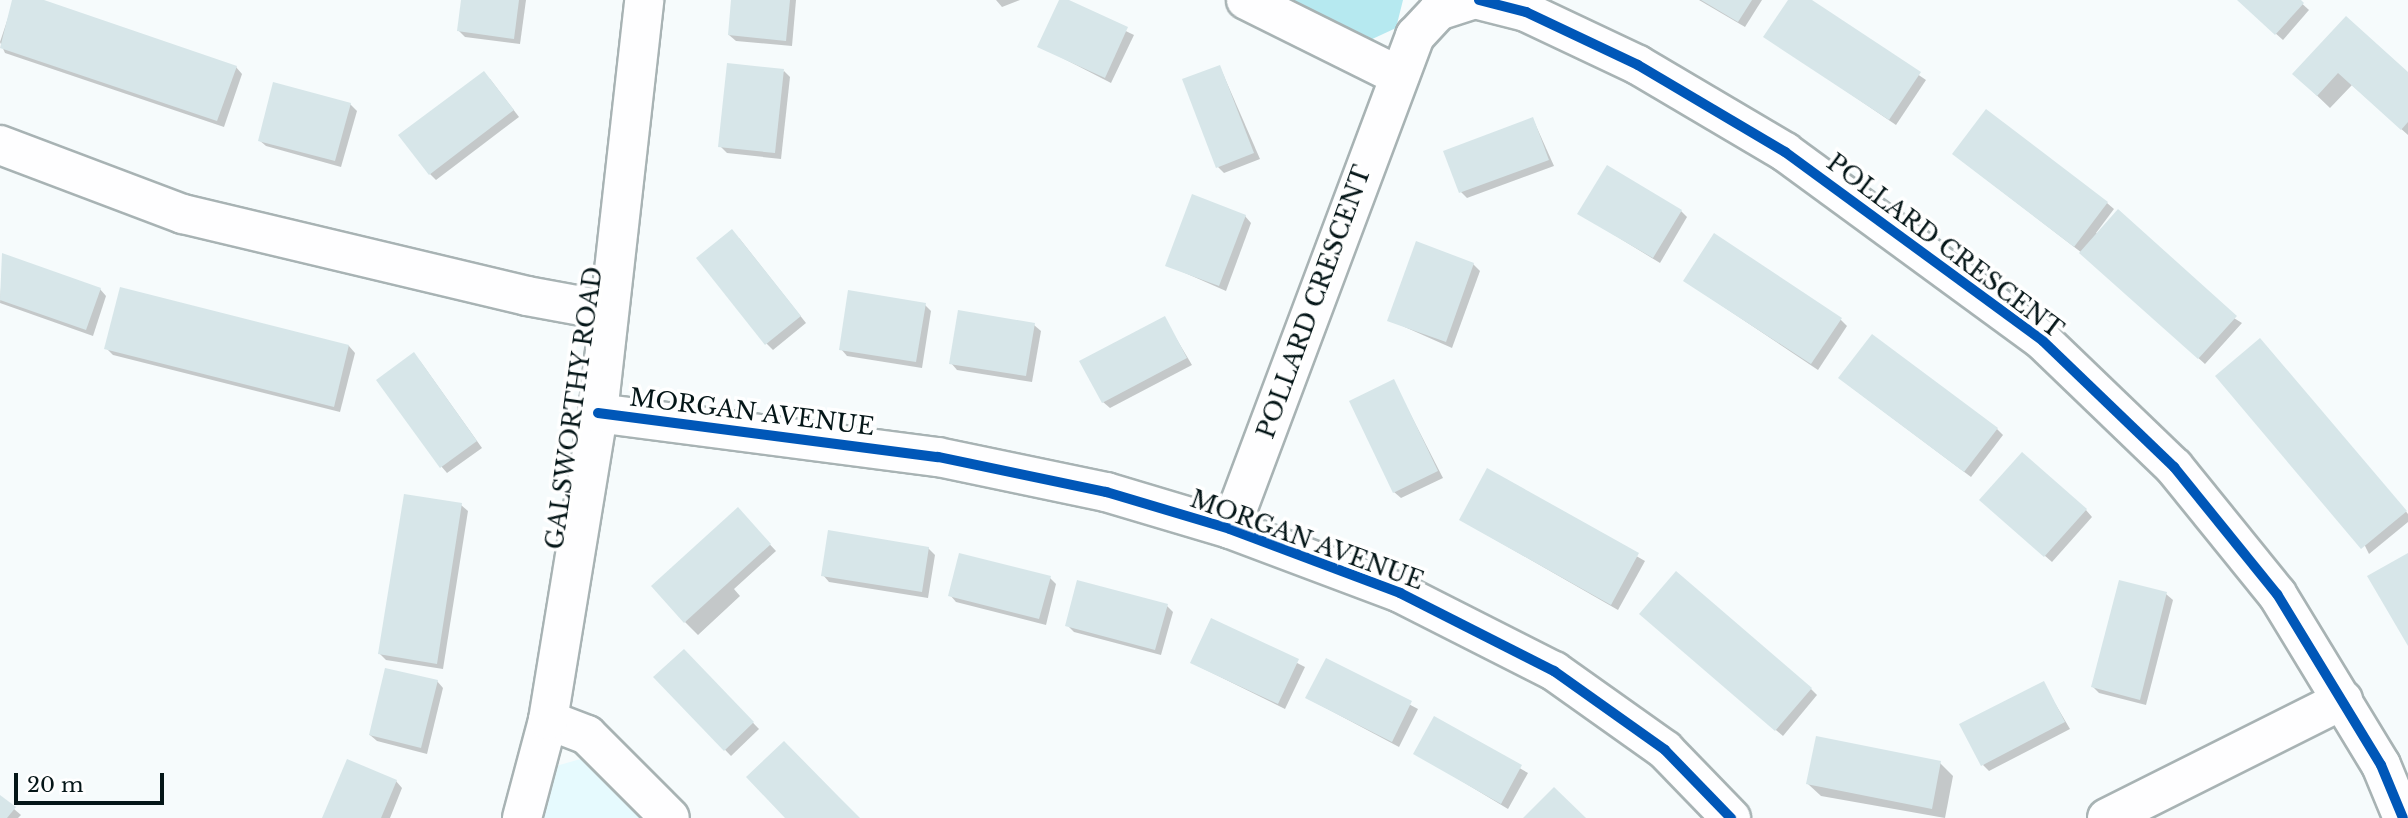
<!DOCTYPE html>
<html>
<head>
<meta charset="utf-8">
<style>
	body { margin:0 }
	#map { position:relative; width:2408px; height:818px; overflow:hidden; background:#f6fbfc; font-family:"Libre Baskerville",serif }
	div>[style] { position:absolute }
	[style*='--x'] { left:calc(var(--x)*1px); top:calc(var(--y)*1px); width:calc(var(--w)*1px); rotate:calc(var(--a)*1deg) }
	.built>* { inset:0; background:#e6fafe }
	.green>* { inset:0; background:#b6e9f0 }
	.shadow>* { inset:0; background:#0003 }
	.building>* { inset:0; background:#d7e6e9 }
	.roads { filter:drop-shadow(2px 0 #a8b3b4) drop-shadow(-2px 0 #a8b3b4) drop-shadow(0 2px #a8b3b4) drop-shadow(0 -2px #a8b3b4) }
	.minor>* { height:38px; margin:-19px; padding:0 19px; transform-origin:19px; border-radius:19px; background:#fefeff }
	.tertiary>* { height:38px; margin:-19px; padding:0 19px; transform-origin:19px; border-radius:19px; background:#fefeff }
	.cycleway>* { height:10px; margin:-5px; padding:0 5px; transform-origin:5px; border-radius:5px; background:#0057b8 }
	span { translate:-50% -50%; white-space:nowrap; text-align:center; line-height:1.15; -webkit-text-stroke:7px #fff; paint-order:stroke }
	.street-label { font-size:24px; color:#051618 }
	.scale { position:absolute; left:14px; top:773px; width:150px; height:32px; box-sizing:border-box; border:4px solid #051618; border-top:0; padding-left:9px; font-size:21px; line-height:24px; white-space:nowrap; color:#051618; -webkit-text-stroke:5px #fff; paint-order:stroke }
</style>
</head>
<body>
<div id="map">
	<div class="built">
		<i style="clip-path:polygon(584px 758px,647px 818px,530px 818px,540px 785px,556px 766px)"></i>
	</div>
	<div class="green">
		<i style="clip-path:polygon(1284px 0,1403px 0,1396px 28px,1368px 41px)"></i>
	</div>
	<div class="shadow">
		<i style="clip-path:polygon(14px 0,38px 0,236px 67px,242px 74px,224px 127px,5px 53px,0 42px)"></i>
		<i style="clip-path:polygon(463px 0,526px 0,520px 44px,465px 37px,459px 31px)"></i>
		<i style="clip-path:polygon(733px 0,796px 0,792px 46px,736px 41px,729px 35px)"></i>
		<i style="clip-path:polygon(996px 0,1020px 0,1002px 7px)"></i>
		<i style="clip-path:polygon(1061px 0,1134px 35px,1111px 83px,1039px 46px)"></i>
		<i style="clip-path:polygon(1699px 0,1762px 0,1745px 27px)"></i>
		<i style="clip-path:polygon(1790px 0,1809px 0,1926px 80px,1896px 125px,1765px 36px)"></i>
		<i style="clip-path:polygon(2238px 0,2298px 0,2309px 10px,2283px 40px)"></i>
		<i style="clip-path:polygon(2346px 18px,2408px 74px,2408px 135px,2352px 85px,2330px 108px,2307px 86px)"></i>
		<i style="clip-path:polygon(1220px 67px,1260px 159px,1224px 173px,1218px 167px)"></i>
		<i style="clip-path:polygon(784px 71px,790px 77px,781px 159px,727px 153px,720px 146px)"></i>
		<i style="clip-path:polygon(490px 79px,519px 117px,436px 180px,430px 174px)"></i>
		<i style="clip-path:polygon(350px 104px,357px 111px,341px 167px,266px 146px,259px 140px)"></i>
		<i style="clip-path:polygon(1533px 119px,1554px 166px,1467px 198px,1461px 192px)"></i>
		<i style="clip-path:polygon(1961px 160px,2107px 203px,2114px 209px,2096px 233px,2242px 323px,2205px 364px,2082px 253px)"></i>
		<i style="clip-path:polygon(1681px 211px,1687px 217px,1660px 263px,1580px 214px)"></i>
		<i style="clip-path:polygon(1245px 216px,1251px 223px,1226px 291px,1167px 265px)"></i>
		<i style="clip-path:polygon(739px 238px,806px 323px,773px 350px,766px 343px)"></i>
		<i style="clip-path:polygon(3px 256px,100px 289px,106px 296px,93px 336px,0 303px)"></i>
		<i style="clip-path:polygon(1473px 264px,1480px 271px,1452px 348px,1389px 320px)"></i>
		<i style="clip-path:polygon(1685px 281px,1840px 319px,1847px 326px,1818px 370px)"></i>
		<i style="clip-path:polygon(925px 305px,931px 311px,922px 368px,847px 356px,841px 349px)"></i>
		<i style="clip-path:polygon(1164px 318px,1192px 365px,1110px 408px,1103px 402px)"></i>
		<i style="clip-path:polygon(1034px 325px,1041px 331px,1032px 382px,957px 370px,951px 363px)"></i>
		<i style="clip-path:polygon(349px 346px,355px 353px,340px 412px,113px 355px,106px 348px)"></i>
		<i style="clip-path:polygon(2266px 346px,2408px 514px,2408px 522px,2369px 554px)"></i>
		<i style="clip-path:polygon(420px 361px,482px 448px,447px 473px,441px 466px)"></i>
		<i style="clip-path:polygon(1394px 382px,1443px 478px,1401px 498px,1394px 492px)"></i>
		<i style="clip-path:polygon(1847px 384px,1997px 429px,2003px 435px,1971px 477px)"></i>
		<i style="clip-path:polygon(1488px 471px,1645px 561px,1618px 610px,1461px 520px)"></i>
		<i style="clip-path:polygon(461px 505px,468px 511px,443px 669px,386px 660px,380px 654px)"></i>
		<i style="clip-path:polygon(1988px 506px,2086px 510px,2092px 517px,2052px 562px)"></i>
		<i style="clip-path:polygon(738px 510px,776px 551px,734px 589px,740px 596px,698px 635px,685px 622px)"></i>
		<i style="clip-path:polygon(928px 548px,935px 555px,928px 598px,829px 582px,823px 575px)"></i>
		<i style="clip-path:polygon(1050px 578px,1056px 584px,1046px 625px,956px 602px,950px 595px)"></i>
		<i style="clip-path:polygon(2166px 594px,2173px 600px,2146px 705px,2099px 693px,2093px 687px)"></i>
		<i style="clip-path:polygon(1167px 606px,1173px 612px,1161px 655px,1074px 632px,1067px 625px)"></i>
		<i style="clip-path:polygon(1212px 620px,1305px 667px,1285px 709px,1192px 663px)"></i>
		<i style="clip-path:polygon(1648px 620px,1811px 689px,1817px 695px,1783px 736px)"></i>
		<i style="clip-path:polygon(684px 651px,759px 729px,731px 756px,655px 677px)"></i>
		<i style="clip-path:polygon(1326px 660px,1418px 709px,1399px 747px,1307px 698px)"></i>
		<i style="clip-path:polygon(437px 681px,443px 688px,427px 754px,377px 741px,370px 735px)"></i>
		<i style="clip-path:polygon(2043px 683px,2070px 729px,1989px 771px,1983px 765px)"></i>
		<i style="clip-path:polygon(1435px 719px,1528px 773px,1508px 809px,1415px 753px)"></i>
		<i style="clip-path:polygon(1940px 763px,1953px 776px,1945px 818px,1821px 796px,1808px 784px)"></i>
		<i style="clip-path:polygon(396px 781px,402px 788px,390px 818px,324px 818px)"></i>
		<i style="clip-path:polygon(0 797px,21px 815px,18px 818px,0 818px)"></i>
	</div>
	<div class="building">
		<i style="clip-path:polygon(12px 0,44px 0,237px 66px,217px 121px,0 48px)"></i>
		<i style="clip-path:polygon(461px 0,519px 0,514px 39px,457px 31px)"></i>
		<i style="clip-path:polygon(731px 0,790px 0,786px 41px,728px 35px)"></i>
		<i style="clip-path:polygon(1059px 0,1069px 0,1128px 27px,1105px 78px,1037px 47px)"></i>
		<i style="clip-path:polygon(1701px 0,1752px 0,1738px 22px)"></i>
		<i style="clip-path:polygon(1788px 0,1812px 0,1921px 72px,1889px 120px,1763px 37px)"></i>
		<i style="clip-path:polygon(2237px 0,2301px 0,2304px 3px,2275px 35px)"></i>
		<i style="clip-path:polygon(2346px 16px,2408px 72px,2408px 122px,2401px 130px,2338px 73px,2317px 96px,2292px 74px)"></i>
		<i style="clip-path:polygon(727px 63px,784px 69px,775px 153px,718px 147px)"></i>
		<i style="clip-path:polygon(1220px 65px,1254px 153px,1216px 168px,1182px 79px)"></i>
		<i style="clip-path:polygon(484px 71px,514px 110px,429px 175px,398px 135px)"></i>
		<i style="clip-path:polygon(273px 82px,351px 103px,335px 161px,258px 141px)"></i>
		<i style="clip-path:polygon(1986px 109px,2108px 202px,2074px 247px,1952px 154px)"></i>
		<i style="clip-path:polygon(1533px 117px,1549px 160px,1459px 193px,1443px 151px)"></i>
		<i style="clip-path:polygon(1607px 165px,1682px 210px,1653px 258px,1577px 214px)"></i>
		<i style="clip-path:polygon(1192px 194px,1246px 215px,1219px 286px,1165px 266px)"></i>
		<i style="clip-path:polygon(2118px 209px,2237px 316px,2198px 359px,2079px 253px)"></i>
		<i style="clip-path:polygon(732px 229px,801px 316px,765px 345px,696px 258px)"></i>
		<i style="clip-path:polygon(1714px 233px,1842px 318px,1811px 364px,1683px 281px)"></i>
		<i style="clip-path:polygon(1416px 241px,1474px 263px,1446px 342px,1387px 321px)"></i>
		<i style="clip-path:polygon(2px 253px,101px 288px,86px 330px,0 300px)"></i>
		<i style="clip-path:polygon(120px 287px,349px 345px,334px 407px,104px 349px)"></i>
		<i style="clip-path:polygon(848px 290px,926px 303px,916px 362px,839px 350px)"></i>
		<i style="clip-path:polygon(958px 310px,1035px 323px,1026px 376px,949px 364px)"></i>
		<i style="clip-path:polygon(1165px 316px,1187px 358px,1102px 403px,1079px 361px)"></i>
		<i style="clip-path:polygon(1872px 334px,1998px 428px,1964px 472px,1838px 378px)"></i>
		<i style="clip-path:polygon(2260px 338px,2407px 511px,2361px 549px,2215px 376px)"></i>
		<i style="clip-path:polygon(414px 352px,477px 441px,440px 468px,376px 380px)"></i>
		<i style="clip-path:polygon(1394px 379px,1438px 471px,1393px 493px,1349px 401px)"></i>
		<i style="clip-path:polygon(2022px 452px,2087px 509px,2044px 557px,1979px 500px)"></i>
		<i style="clip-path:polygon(1487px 468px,1639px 553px,1611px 605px,1459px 520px)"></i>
		<i style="clip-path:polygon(404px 494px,462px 503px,437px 664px,378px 654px)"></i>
		<i style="clip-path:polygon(738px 507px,771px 544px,684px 623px,651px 586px)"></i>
		<i style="clip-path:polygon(828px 530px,929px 547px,922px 592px,821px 576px)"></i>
		<i style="clip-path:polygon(959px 553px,1051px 576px,1039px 619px,948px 596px)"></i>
		<i style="clip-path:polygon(2408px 553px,2408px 646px,2367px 576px)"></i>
		<i style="clip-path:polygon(1676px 571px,1812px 688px,1775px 731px,1639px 614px)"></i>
		<i style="clip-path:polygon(1077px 580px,1168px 604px,1155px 650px,1065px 626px)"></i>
		<i style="clip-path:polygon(2119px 580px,2167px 592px,2140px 700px,2091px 687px)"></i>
		<i style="clip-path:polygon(1211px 618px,1299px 659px,1278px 704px,1190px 663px)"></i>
		<i style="clip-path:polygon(684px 649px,754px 722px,724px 751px,653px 677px)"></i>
		<i style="clip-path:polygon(1326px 658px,1412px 701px,1392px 742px,1305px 698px)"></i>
		<i style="clip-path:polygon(385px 668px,438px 680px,421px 748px,369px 735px)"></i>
		<i style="clip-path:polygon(2044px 681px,2065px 722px,1981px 766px,1959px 724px)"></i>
		<i style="clip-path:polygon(1434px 716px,1522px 765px,1501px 804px,1413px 754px)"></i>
		<i style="clip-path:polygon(1816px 736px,1941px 761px,1932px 809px,1806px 784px)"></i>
		<i style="clip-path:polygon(784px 741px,839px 797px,860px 818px,785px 818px,746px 777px)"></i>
		<i style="clip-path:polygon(347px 759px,397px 780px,381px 818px,322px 818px)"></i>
		<i style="clip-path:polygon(1554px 787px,1586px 818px,1523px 818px)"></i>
		<i style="clip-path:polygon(0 795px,16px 807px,7px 818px,0 818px)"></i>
	</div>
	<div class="roads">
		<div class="minor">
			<i style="--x:1246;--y:0;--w:171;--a:26.4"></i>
			<i style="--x:1479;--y:0;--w:49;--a:14.3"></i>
			<i style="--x:1526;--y:12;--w:124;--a:25.3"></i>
			<i style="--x:1638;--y:65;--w:171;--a:30.6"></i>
			<i style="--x:1785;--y:152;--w:320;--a:36.2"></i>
			<i style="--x:2043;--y:341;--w:182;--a:43.9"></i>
			<i style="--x:2174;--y:467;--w:164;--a:51"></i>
			<i style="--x:2277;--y:594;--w:200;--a:58.7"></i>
			<i style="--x:2381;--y:765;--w:57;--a:67.5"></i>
			<i style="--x:0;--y:145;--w:196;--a:20.7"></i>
			<i style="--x:183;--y:214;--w:354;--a:13.4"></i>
			<i style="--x:527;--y:296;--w:83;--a:10.4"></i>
			<i style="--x:598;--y:413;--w:343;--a:7.4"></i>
			<i style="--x:938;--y:457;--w:172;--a:11.8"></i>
			<i style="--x:1106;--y:492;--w:129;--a:16.6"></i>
			<i style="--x:1230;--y:529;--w:182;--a:20.6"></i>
			<i style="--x:1400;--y:593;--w:173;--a:26.9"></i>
			<i style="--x:1554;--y:671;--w:136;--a:35.4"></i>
			<i style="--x:1665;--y:750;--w:95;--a:45.9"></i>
			<i style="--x:1230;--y:529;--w:527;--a:-69.43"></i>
			<i style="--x:1415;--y:36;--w:34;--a:-47"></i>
			<i style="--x:1438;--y:11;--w:35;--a:-18"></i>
			<i style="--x:548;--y:720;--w:42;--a:21"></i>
			<i style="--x:587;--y:735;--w:117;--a:45"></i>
			<i style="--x:2107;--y:818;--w:264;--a:-26.6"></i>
		</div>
		<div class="tertiary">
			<i style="--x:522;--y:818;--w:101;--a:-75.1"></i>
			<i style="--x:548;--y:720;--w:311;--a:-80.7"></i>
			<i style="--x:598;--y:413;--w:416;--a:-83.6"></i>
		</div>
	</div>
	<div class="cycleway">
		<i style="--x:1479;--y:0;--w:49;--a:14.3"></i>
		<i style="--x:1526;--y:12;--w:124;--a:25.3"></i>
		<i style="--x:1638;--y:65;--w:171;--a:30.6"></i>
		<i style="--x:1785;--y:152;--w:320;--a:36.2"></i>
		<i style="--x:2043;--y:341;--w:182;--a:43.9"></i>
		<i style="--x:2174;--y:467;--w:164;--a:51"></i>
		<i style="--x:2277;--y:594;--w:200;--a:58.7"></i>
		<i style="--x:2381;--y:765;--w:57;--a:67.5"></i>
		<i style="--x:598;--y:413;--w:343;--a:7.4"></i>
		<i style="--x:938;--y:457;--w:172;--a:11.8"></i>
		<i style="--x:1106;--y:492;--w:129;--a:16.6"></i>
		<i style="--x:1230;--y:529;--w:182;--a:20.6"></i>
		<i style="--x:1400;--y:593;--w:173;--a:26.9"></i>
		<i style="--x:1554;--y:671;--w:136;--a:35.4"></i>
		<i style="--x:1665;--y:750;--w:95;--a:45.9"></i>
	</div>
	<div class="street-label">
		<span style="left:1945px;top:246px;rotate:37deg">POLLARD CRESCENT</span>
		<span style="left:1314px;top:302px;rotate:-70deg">POLLARD CRESCENT</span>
		<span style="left:574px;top:408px;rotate:-82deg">GALSWORTHY ROAD</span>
		<span style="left:752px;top:412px;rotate:7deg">MORGAN AVENUE</span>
		<span style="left:1307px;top:540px;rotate:20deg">MORGAN AVENUE</span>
	</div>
	<div class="scale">20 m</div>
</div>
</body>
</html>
